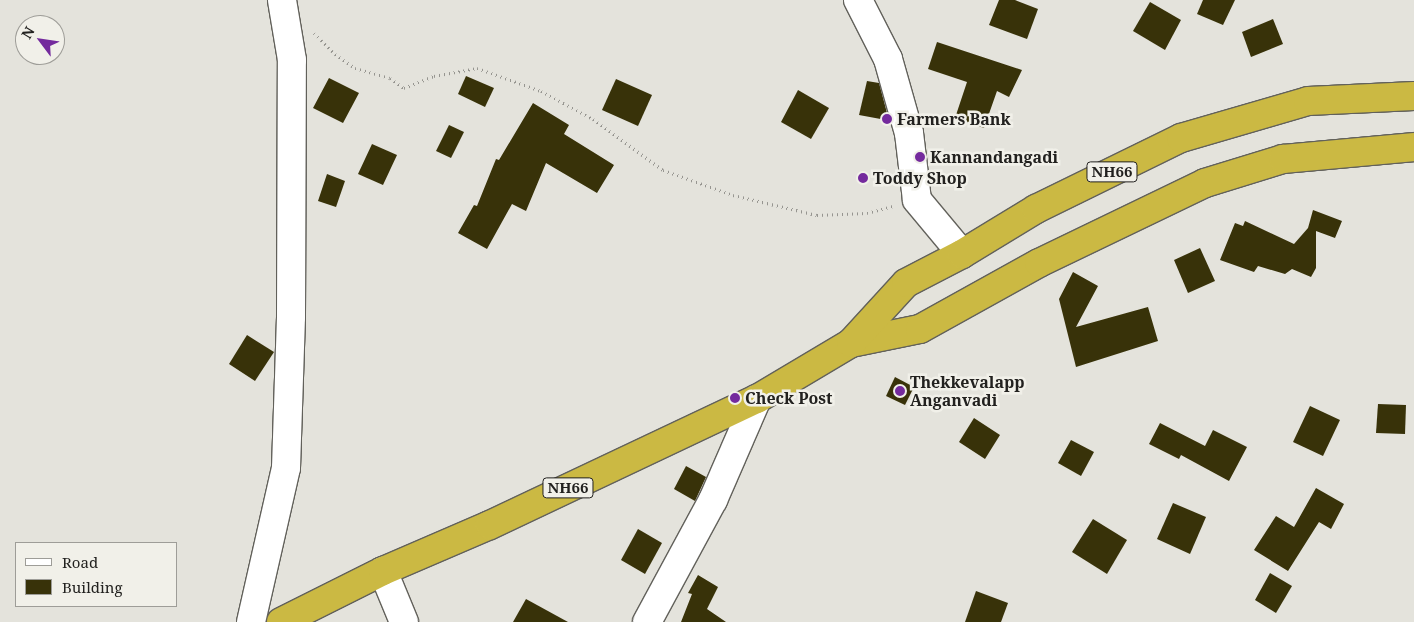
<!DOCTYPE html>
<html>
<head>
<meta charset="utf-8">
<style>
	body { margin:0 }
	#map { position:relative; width:1414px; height:622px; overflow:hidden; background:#e4e3dc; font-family:"Noto Serif",serif }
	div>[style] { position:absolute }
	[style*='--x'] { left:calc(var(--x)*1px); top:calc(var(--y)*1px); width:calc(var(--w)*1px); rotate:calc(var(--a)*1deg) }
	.building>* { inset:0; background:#383209 }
	.path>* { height:3px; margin-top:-1.5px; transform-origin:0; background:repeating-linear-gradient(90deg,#969590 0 1px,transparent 0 5px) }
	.roads { filter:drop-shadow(1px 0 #62615b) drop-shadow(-1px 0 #62615b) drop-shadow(0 1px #62615b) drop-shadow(0 -1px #62615b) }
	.minor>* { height:28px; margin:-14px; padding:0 14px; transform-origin:14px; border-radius:14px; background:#fff }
	.highway>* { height:28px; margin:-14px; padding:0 14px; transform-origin:14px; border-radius:14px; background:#cbb943 }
	.dots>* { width:14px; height:14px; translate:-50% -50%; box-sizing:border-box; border:2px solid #f1f0e9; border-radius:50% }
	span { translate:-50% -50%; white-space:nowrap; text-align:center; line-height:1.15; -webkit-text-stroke:5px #f1f0e9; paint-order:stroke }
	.shield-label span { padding:1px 4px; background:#f1f0e9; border:1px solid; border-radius:4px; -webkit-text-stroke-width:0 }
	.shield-label { font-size:15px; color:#22211f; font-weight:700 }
	.poi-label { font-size:16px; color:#22211f; font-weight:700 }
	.left { translate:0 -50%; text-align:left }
	.legend { position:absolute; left:15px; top:542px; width:162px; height:65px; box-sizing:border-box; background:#f1f0e9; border:1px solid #9e9d98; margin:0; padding:6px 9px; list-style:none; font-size:15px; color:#22211f }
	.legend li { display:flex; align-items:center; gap:10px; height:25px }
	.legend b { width:25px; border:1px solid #9e9d98 }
	.north { position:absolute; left:15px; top:15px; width:50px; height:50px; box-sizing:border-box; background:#f1f0e9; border:1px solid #9e9d98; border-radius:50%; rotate:301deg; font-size:14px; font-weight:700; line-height:20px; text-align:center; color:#22211f }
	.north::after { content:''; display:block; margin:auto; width:18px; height:22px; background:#742a9d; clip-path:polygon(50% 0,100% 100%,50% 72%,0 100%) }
</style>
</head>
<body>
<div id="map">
	<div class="building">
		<i style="clip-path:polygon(999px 0,1015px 0,1038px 9px,1027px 39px,989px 25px)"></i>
		<i style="clip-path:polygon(1203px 0,1235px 0,1223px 25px,1197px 14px)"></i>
		<i style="clip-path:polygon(1150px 2px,1181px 20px,1165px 50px,1133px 31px)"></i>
		<i style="clip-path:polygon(1273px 19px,1283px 44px,1251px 57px,1242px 32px)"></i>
		<i style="clip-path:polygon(937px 42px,1022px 70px,1009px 97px,997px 91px,984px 128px,955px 118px,967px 82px,928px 69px)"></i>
		<i style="clip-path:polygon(466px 76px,494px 88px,485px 107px,458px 94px)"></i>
		<i style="clip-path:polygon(329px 78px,359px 93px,343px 123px,313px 108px)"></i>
		<i style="clip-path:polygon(616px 79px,652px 95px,638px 126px,602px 110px)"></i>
		<i style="clip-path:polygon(867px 81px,879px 83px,887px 113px,886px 120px,859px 115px)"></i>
		<i style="clip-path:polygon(798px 90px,829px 108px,811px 139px,781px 122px)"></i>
		<i style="clip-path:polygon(533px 103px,569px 125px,564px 134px,614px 165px,597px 193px,546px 163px,526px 211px,512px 204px,487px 249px,458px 233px,474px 205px,477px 206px,496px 159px,499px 160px)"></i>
		<i style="clip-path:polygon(449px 125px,464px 132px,451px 158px,436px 151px)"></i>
		<i style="clip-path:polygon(372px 144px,397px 155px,383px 185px,358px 174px)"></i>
		<i style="clip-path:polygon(327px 174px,345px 181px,336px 207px,318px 201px)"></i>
		<i style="clip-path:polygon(1313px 210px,1342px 221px,1335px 238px,1316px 231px,1316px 268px,1311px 277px,1292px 269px,1285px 274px,1258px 266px,1254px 272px,1220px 260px,1235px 223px,1243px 226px,1245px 221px,1294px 244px,1308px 228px)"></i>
		<i style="clip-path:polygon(1200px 248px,1215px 281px,1188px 293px,1174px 260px)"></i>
		<i style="clip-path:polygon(1073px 272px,1098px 286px,1076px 327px,1148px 307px,1158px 341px,1076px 367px,1059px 299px)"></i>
		<i style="clip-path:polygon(247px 335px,274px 352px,255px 381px,229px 364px)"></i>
		<i style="clip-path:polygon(895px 377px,914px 387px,905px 405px,886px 396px)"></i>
		<i style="clip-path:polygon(1378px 404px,1406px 405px,1405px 434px,1376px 433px)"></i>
		<i style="clip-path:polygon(1310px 406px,1340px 420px,1323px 456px,1293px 442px)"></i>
		<i style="clip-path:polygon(974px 418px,1000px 435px,985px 459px,959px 442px)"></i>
		<i style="clip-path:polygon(1160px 423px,1205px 446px,1213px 430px,1247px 447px,1229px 481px,1181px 455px,1179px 459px,1149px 444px)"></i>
		<i style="clip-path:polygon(1071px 440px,1094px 452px,1081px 476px,1058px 463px)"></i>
		<i style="clip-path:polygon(686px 466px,706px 477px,695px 501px,674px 489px)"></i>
		<i style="clip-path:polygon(1316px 488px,1344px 504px,1331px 529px,1319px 522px,1288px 571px,1254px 550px,1276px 516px,1294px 527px)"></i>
		<i style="clip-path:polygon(1173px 503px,1206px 517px,1190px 554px,1157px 539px)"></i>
		<i style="clip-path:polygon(1093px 519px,1127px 540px,1107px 574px,1072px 552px)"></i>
		<i style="clip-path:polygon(638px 529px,662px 543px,645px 574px,621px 560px)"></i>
		<i style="clip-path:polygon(1270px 573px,1292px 586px,1276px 613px,1255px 600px)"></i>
		<i style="clip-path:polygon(698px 575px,718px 587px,707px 609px,726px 622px,681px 622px,692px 594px,688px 593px)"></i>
		<i style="clip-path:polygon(976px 591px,1008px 603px,1001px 622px,965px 622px)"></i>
		<i style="clip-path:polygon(526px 599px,568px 622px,513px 622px)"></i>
	</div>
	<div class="path">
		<i style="--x:314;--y:33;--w:30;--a:45"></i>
		<i style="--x:335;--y:54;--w:24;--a:35"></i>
		<i style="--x:355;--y:68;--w:36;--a:16"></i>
		<i style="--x:390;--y:78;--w:17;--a:36"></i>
		<i style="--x:404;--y:88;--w:32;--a:-22"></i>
		<i style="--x:434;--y:76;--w:44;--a:-10.5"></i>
		<i style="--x:477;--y:68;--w:68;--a:19.8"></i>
		<i style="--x:541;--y:91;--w:59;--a:28.3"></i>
		<i style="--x:593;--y:119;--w:87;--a:36.1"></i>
		<i style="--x:663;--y:170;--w:74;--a:19.7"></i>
		<i style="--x:733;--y:195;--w:86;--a:13.4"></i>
		<i style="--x:817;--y:215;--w:50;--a:-2.3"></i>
		<i style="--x:867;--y:213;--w:28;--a:-15"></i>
	</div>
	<div class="roads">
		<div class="minor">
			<i style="--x:858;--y:0;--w:66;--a:63"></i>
			<i style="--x:888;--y:59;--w:77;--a:74.2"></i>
			<i style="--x:909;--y:133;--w:67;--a:83.2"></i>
			<i style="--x:917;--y:200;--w:70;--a:50.2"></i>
			<i style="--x:383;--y:571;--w:55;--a:67.6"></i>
			<i style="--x:251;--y:622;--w:158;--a:-77.2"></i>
			<i style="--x:286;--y:468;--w:151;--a:-88.1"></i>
			<i style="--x:291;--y:317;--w:257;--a:-89.8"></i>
			<i style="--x:292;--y:60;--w:61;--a:-99.5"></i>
			<i style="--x:647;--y:622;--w:139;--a:-61.6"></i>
			<i style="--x:713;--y:500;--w:110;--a:-66.5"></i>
		</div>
		<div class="highway">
			<i style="--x:851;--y:343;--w:70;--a:-11.5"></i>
			<i style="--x:920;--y:329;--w:136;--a:-29"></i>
			<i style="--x:1039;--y:263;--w:184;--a:-25.7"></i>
			<i style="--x:1205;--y:183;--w:82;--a:-17.1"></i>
			<i style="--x:1283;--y:159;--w:132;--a:-5.2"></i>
			<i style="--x:281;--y:622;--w:114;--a:-26.6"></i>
			<i style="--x:383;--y:571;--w:116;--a:-23.3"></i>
			<i style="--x:490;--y:525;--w:295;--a:-25.3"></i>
			<i style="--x:757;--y:399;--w:109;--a:-30.8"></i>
			<i style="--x:851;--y:343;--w:81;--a:-47.5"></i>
			<i style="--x:906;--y:283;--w:63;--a:-27.4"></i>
			<i style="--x:962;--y:254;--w:87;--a:-31.3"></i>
			<i style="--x:1036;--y:209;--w:161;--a:-26.1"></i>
			<i style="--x:1181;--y:138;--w:132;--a:-16.2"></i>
			<i style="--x:1308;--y:101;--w:106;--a:-2.7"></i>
		</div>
	</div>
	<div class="dots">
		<i style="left:887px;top:119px;background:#742a9d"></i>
		<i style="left:920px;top:157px;background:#742a9d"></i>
		<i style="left:863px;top:178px;background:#742a9d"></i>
		<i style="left:900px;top:391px;background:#742a9d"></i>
		<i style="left:735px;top:398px;background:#742a9d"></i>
	</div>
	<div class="shield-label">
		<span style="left:1112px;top:172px">NH66</span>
		<span style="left:568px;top:488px">NH66</span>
	</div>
	<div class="poi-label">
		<span class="left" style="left:897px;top:119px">Farmers Bank</span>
		<span class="left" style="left:930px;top:157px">Kannandangadi</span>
		<span class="left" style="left:873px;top:178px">Toddy Shop</span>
		<span class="left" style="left:910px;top:391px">Thekkevalapp<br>Anganvadi</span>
		<span class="left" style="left:745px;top:398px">Check Post</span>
	</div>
	<ul class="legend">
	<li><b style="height:6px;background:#fff"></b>Road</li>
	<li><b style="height:14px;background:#383209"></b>Building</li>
	</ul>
	<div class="north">N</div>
</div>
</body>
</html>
